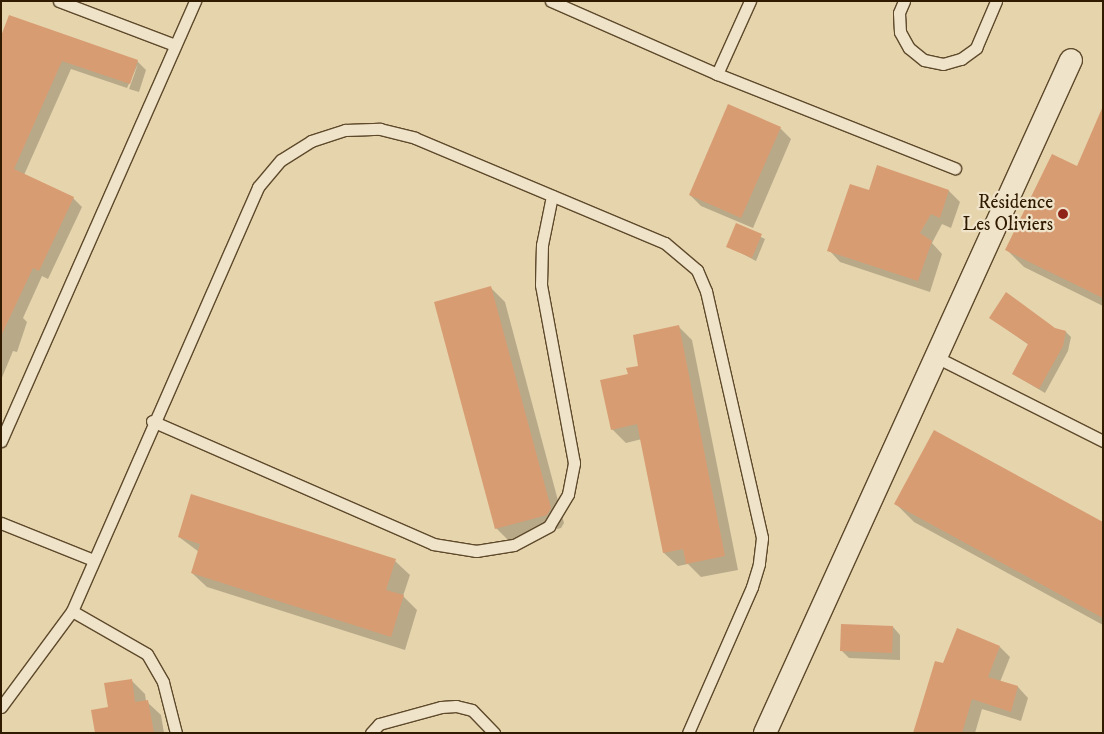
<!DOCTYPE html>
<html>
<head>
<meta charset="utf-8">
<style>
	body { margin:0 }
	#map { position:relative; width:1104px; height:734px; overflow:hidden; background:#e6d4ac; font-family:"IM FELL DW Pica",serif }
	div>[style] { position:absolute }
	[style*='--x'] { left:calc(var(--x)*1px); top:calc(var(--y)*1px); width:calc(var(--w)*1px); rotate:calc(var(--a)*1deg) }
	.shadow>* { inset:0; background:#0003 }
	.building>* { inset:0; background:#d89c73 }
	.roads { filter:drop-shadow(1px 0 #5e492b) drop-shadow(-1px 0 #5e492b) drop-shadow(0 1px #5e492b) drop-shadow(0 -1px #5e492b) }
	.service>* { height:11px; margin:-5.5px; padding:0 5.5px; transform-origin:5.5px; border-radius:5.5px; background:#efe3c9 }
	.minor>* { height:22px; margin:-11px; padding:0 11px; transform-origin:11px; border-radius:11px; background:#efe3c9 }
	.dots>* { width:14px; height:14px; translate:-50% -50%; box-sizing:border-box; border:2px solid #efe3c9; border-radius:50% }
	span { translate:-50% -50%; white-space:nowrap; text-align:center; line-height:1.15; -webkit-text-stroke:4.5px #efe3c9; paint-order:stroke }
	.poi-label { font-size:19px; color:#301b00 }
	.right { translate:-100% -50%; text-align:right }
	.frame { position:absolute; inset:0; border:2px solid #301b00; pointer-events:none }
</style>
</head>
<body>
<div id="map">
	<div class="shadow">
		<i style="clip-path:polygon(1px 36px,137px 61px,146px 70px,139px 92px,129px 89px,138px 64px,127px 88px,71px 69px,24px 175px,73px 198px,82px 207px,48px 279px,42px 276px,23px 318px,27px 322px,17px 352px,13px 351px,1px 380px)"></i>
		<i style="clip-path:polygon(1103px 107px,1103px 306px,1024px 267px,1007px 250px,1078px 168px)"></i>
		<i style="clip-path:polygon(780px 128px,791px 139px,753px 228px,701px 206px,690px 195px)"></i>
		<i style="clip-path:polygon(878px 167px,949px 191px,960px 202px,951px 228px,942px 224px,932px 243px,942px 254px,930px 292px,840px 262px,829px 250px,870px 192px)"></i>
		<i style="clip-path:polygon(737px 225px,765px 239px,756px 261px,728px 246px)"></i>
		<i style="clip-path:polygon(491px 288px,505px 302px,564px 523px,561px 528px,510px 542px,496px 528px)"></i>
		<i style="clip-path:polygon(991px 318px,1066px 332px,1071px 337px,1068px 351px,1045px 393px,1013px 374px,1029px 345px)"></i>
		<i style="clip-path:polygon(679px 327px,692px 340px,738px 570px,701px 577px,688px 564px,678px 566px,664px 553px,642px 439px,626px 443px,612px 429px,629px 375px)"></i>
		<i style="clip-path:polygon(896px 504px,1103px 524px,1103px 625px,914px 522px)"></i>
		<i style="clip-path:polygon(179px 537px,395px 561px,410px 575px,403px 596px,417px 610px,405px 650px,207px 587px,192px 573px,199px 552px)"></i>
		<i style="clip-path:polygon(893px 627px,900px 635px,900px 660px,849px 658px,841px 650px)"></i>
		<i style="clip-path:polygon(1000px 647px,1010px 657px,1000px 682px,1018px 687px,1028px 698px,1021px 721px,982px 709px,975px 733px,915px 733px,944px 665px)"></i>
		<i style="clip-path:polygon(131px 680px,145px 694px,146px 701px,161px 715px,164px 733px,96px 733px,109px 708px)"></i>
	</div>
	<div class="building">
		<i style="clip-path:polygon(9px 15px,138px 60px,130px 84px,62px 61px,14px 169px,74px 197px,39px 271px,33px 268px,1px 336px,1px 36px)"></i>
		<i style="clip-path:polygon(728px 104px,781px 127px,741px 218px,689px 195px)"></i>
		<i style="clip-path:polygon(1103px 106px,1103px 298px,1005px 250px,1052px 154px,1077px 166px)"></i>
		<i style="clip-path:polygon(877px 165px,949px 190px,940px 218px,931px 214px,920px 233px,932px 241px,918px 281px,827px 251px,850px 184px,869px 190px)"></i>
		<i style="clip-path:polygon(736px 223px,762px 234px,752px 258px,726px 247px)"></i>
		<i style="clip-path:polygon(491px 286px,551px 508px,547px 515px,495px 529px,434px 302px)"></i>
		<i style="clip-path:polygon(1006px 292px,1055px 328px,1066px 331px,1063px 346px,1039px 389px,1012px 374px,1028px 344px,989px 318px)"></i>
		<i style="clip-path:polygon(679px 325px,725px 556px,686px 564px,683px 549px,663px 553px,637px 424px,611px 430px,600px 380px,628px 374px,626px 368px,638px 366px,633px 335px)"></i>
		<i style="clip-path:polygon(934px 430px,1103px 522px,1103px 618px,894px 504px)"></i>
		<i style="clip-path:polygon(191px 494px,396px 559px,386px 590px,404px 595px,391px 637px,191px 573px,200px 544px,178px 537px)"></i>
		<i style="clip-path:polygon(841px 624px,893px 626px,892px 653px,840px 651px)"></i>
		<i style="clip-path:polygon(957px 628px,1000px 646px,988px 677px,1018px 686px,1011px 712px,972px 699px,962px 733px,913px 733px,935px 661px,943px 663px)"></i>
		<i style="clip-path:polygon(132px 679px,135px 702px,148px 700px,154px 733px,95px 733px,91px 710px,108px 707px,104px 683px)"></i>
	</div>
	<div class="roads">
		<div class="service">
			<i style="--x:59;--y:1;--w:124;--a:20.8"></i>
			<i style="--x:551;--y:1;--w:181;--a:23.7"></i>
			<i style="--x:717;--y:74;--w:256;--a:21.6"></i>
			<i style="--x:904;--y:1;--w:13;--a:113"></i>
			<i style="--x:899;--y:13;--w:19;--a:87"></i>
			<i style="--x:900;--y:32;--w:18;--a:61"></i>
			<i style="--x:909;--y:48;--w:19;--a:39"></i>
			<i style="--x:924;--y:60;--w:19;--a:12"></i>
			<i style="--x:943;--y:64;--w:19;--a:-16"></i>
			<i style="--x:961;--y:59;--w:19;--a:-36"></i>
			<i style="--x:976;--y:48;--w:51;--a:-66.9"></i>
			<i style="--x:717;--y:74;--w:80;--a:-65.7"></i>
			<i style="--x:934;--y:356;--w:189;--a:26.7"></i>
			<i style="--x:152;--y:421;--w:307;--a:23.6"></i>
			<i style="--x:433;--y:544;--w:44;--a:9.2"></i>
			<i style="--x:476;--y:551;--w:38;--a:-9"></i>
			<i style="--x:514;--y:545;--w:40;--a:-28"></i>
			<i style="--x:549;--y:526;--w:37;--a:-59"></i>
			<i style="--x:568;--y:494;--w:32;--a:-79"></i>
			<i style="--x:574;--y:463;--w:181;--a:-100.5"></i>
			<i style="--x:541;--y:285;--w:40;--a:-88.6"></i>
			<i style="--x:542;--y:245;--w:50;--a:-78.5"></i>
			<i style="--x:1;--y:441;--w:481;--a:-66.2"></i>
			<i style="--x:1;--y:523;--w:99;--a:21.9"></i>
			<i style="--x:72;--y:611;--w:86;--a:29.8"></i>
			<i style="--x:147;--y:654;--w:32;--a:60"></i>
			<i style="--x:163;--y:682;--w:53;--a:75.7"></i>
			<i style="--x:1;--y:707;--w:119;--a:-53.5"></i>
			<i style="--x:72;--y:611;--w:463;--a:-66.3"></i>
			<i style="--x:258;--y:187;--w:35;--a:-50"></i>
			<i style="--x:281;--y:160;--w:36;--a:-32"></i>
			<i style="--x:311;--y:141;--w:36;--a:-18"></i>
			<i style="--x:345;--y:130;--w:35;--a:-2"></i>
			<i style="--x:380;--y:129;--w:36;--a:14"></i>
			<i style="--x:415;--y:138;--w:271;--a:22.8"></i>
			<i style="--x:665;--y:243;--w:42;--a:40.2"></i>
			<i style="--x:697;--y:270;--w:23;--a:67"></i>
			<i style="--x:706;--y:291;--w:253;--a:77.2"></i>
			<i style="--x:762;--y:538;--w:26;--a:97"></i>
			<i style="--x:759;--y:564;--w:24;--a:107"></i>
			<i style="--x:752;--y:587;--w:159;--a:113.7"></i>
			<i style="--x:371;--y:733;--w:12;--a:-48"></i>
			<i style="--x:379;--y:724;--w:64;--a:-15.3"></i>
			<i style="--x:441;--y:707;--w:15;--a:-4"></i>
			<i style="--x:456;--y:706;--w:16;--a:14"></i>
			<i style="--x:472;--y:710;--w:32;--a:46"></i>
		</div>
		<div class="minor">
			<i style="--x:765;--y:733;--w:739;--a:-65.55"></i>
		</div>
	</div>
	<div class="dots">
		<i style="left:1063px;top:214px;background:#8f2418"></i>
	</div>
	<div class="poi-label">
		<span class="right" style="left:1053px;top:214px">Résidence<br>Les Oliviers</span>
	</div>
	<div class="frame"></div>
</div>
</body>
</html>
